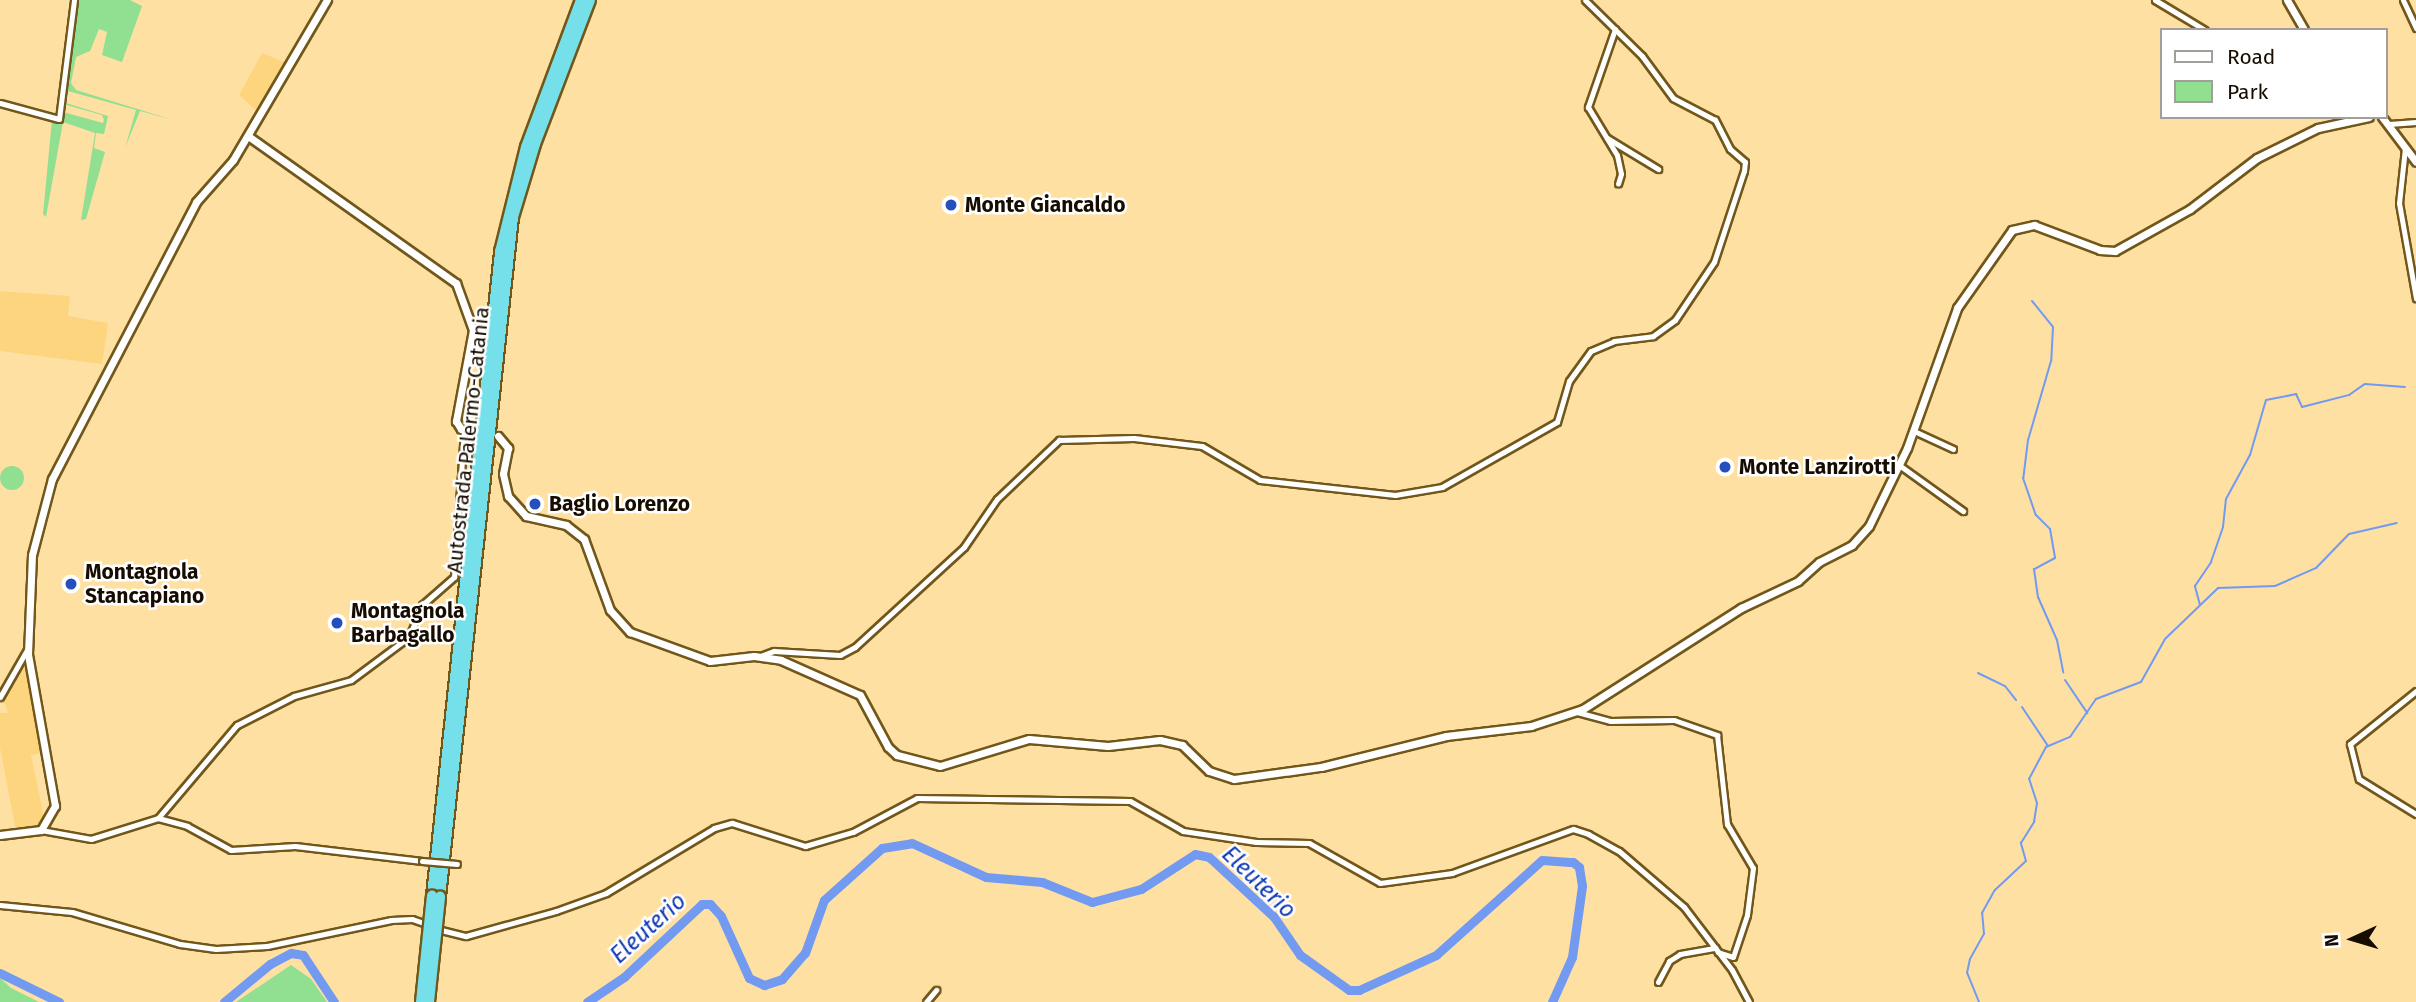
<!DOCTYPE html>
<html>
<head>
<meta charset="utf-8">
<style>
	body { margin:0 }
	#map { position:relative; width:2416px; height:1002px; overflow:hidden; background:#fee0a3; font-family:"Fira Sans",sans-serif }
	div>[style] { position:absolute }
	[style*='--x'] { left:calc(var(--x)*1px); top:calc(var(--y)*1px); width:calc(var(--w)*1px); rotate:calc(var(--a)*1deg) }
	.built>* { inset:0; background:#fed57f }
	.green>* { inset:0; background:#91df91 }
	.round { border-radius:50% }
	.stream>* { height:2px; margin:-1px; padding:0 1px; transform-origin:1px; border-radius:1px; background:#729af1 }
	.river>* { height:9px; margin:-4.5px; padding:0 4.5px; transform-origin:4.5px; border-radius:4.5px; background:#729af1 }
	.roads { filter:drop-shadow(2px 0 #71571a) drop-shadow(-2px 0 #71571a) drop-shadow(0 2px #71571a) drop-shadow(0 -2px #71571a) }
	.street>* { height:5px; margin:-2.5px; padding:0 2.5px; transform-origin:2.5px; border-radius:2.5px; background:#fff }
	.secondary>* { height:7px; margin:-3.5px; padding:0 3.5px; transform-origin:3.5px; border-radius:3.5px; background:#fff }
	.highway>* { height:10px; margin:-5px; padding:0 5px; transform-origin:5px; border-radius:5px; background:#75dfea }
	.bridges { filter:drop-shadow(2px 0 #71571a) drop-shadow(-2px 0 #71571a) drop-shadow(0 2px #71571a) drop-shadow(0 -2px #71571a) }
	.street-bridge>* { height:5px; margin:-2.5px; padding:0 2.5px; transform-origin:2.5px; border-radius:2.5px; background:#fff }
	.highway-bridge>* { height:10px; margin:-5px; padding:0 5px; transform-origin:5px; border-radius:5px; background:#75dfea }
	.dots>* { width:19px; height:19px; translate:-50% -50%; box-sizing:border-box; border:4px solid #fff; border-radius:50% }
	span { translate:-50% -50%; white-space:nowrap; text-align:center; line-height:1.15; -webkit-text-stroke:5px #fff; paint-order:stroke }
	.poi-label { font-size:21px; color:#160c00; font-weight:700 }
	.left { translate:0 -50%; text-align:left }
	.street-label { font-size:21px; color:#160c00 }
	.water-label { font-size:23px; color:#103ab5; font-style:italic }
	.legend { position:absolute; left:2160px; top:28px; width:228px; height:91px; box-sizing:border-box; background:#fff; border:2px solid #a29e99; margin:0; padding:9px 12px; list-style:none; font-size:21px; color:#160c00 }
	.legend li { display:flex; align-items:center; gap:14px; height:35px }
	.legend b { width:35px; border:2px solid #a29e99 }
	.north { position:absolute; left:2318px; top:904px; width:70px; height:70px; -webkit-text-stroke:5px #fff; paint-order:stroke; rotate:266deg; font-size:19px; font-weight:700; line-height:28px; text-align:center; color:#160c00 }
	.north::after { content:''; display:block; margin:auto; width:24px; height:32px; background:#160c00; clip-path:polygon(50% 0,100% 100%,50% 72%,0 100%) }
</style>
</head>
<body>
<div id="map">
	<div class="built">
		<i style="clip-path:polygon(262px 53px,287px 63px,258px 112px,239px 95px)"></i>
		<i style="clip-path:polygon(0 291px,70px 296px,68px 316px,108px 323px,102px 364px,0 351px)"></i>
		<i style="clip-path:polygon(22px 665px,26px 667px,41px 753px,31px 755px,45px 822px,16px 831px,0 748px,0 713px,8px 713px,3px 698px)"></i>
	</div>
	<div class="green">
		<i style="clip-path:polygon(74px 0,130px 0,142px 6px,122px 62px,102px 55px,107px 32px,99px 29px,90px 51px,76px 57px,71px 83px,76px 90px,173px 120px,140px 111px,125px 148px,136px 110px,68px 91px,66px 103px,108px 116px,104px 134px,96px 133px,94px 148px,105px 152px,86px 219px,81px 220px,95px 133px,63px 122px,46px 217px,43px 214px,52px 120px,63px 112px,103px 123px,104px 120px,102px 115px,63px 104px)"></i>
		<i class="round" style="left:0;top:466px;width:24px;height:24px"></i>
		<i style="clip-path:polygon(291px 965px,311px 979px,327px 1002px,236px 1002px)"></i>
		<i style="clip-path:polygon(0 978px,11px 988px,39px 1002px,0 1002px)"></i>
	</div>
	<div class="stream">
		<i style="--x:2032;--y:301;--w:33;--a:51"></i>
		<i style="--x:2053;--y:327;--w:34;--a:93"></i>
		<i style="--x:2051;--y:361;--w:82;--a:106.2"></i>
		<i style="--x:2028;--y:440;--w:38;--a:97"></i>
		<i style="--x:2023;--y:478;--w:39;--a:71"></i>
		<i style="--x:2036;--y:515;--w:20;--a:45"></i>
		<i style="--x:2050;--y:529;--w:29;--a:80"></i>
		<i style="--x:2055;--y:558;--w:24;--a:152"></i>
		<i style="--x:2034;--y:569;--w:28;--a:82"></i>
		<i style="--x:2038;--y:597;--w:47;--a:66.2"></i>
		<i style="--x:2057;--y:640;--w:33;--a:79"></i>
		<i style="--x:2200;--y:605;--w:20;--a:-105"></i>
		<i style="--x:2195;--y:586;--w:29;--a:-56"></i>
		<i style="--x:2211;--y:562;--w:37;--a:-71"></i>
		<i style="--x:2223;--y:527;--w:28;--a:-84"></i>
		<i style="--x:2226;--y:499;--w:50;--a:-61.4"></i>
		<i style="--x:2250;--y:455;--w:57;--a:-73.8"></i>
		<i style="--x:2266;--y:400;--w:31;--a:-11"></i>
		<i style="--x:2296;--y:394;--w:14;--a:65"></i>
		<i style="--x:2302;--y:407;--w:49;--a:-14.3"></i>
		<i style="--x:2349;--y:395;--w:19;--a:-35"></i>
		<i style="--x:2365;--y:384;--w:40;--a:4.3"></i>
		<i style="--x:1978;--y:673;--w:30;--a:26"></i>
		<i style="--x:2005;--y:686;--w:18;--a:52"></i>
		<i style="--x:2065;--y:680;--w:40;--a:56"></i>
		<i style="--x:2022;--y:707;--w:47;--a:56.3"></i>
		<i style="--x:1979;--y:1002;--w:31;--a:-112"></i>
		<i style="--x:1967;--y:973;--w:14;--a:-78"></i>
		<i style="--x:1970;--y:959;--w:29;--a:-61"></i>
		<i style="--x:1984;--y:934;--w:21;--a:-95"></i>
		<i style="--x:1982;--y:913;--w:26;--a:-61"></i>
		<i style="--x:1995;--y:890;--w:42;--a:-43.1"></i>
		<i style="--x:2026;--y:861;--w:19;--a:-106"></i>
		<i style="--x:2021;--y:843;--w:25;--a:-58"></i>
		<i style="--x:2034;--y:822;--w:19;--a:-81"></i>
		<i style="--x:2037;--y:803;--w:25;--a:-108"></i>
		<i style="--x:2029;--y:779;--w:36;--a:-62"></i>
		<i style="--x:2046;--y:747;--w:26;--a:-23"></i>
		<i style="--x:2070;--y:737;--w:46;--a:-55.6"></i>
		<i style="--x:2096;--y:699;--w:48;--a:-20.7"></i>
		<i style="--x:2141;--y:682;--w:49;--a:-60.8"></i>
		<i style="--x:2165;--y:639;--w:74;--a:-43.9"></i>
		<i style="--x:2218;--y:588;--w:57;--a:-2"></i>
		<i style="--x:2275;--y:586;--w:45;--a:-23.7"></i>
		<i style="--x:2316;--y:568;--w:47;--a:-45.9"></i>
		<i style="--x:2349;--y:534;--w:49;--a:-12.9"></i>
	</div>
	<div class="river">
		<i style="--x:0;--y:973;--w:66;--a:26.2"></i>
		<i style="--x:224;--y:1002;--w:60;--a:-39.6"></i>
		<i style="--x:270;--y:964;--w:24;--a:-28"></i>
		<i style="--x:291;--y:953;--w:12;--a:9"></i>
		<i style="--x:303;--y:955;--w:56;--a:56.6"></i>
		<i style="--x:587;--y:1002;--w:45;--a:-34"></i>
		<i style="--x:624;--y:977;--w:107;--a:-43.1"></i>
		<i style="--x:702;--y:904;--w:8;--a:0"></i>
		<i style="--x:710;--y:904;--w:16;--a:47"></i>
		<i style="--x:721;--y:916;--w:68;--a:65.7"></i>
		<i style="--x:749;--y:978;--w:17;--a:25"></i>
		<i style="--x:764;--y:985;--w:19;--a:-18"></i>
		<i style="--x:782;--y:979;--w:35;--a:-49"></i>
		<i style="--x:805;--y:953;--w:56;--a:-70.3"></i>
		<i style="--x:824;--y:900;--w:78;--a:-41.9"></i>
		<i style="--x:882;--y:848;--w:30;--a:-9"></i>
		<i style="--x:912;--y:843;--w:81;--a:24.7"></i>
		<i style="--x:986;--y:877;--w:56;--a:5.1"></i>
		<i style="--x:1042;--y:882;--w:54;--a:21.8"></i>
		<i style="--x:1092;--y:902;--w:51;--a:-14.9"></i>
		<i style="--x:1141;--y:889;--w:64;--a:-32.9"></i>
		<i style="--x:1195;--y:854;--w:14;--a:12"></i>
		<i style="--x:1209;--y:857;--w:88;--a:42.7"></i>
		<i style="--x:1274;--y:917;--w:46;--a:55.6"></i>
		<i style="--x:1300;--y:955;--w:60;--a:35.5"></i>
		<i style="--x:1349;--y:990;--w:10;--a:0"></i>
		<i style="--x:1359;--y:990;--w:85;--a:-24.4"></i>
		<i style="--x:1436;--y:955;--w:142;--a:-41.9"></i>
		<i style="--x:1542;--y:860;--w:31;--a:4"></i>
		<i style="--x:1573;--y:862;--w:8;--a:40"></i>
		<i style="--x:1579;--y:867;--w:19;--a:81"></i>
		<i style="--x:1582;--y:886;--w:72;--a:98"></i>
		<i style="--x:1572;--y:957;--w:49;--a:114"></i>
	</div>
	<div class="roads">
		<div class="street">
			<i style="--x:2155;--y:0;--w:58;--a:31"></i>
			<i style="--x:2403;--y:0;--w:31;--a:65"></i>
			<i style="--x:1615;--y:29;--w:83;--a:109.1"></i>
			<i style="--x:1588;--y:107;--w:56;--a:58.9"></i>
			<i style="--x:1617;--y:155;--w:19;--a:78"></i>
			<i style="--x:1621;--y:174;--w:10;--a:107"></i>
			<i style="--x:0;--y:103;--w:61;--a:15.2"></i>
			<i style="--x:59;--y:119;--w:120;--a:-82.8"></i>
			<i style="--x:2389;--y:124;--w:27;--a:-4"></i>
			<i style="--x:1607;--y:138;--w:60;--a:31.3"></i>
			<i style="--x:2405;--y:148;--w:55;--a:96.2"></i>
			<i style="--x:2399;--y:203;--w:97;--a:79.9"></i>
			<i style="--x:1914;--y:431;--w:43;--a:24.8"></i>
			<i style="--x:1899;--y:465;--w:79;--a:35.7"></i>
			<i style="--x:760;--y:656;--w:15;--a:-20"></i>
			<i style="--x:774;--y:651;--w:66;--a:3.5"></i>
			<i style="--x:840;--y:655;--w:17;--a:-28"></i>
			<i style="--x:855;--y:647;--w:148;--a:-42.5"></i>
			<i style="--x:964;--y:547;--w:58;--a:-55.5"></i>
			<i style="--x:997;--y:499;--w:86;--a:-43.6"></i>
			<i style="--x:1059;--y:440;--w:75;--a:-1.5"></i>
			<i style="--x:1134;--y:438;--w:68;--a:6.7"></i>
			<i style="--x:1202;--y:446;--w:67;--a:30.4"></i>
			<i style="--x:1260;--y:480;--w:136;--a:6.3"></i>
			<i style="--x:1395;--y:495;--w:48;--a:-9.7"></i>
			<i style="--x:1442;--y:487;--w:132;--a:-29.5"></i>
			<i style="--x:1557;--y:422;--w:43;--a:-73.7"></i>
			<i style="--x:1569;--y:381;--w:37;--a:-54"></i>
			<i style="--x:1591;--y:351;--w:25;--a:-23"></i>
			<i style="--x:1614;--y:341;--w:39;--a:-7"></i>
			<i style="--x:1653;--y:336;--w:27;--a:-36"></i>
			<i style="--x:1675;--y:320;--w:70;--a:-56.1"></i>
			<i style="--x:1714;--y:262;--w:96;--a:-71.8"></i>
			<i style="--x:1744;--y:171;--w:9;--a:-84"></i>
			<i style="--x:1745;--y:162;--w:20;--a:-139"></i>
			<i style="--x:1730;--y:149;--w:33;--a:-117"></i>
			<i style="--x:1715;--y:120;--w:47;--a:-152.4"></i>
			<i style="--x:1673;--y:98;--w:52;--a:-126.4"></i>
			<i style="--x:1642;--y:56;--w:80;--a:-135.5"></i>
			<i style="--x:2416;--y:691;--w:85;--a:141.2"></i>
			<i style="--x:2350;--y:744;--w:36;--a:76"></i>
			<i style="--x:2359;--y:779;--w:67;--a:31.6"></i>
			<i style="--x:0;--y:697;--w:56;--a:-60.3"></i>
			<i style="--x:1577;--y:712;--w:34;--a:15"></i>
			<i style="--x:1610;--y:721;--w:64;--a:-0.9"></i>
			<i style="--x:1674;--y:720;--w:46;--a:19.2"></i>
			<i style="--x:1717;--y:735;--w:90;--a:83.6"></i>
			<i style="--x:1727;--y:824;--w:51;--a:59.4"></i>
			<i style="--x:1753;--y:868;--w:47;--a:97.3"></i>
			<i style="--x:1747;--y:915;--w:44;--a:108.4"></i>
			<i style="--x:1733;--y:957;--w:16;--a:-162"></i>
			<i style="--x:158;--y:818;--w:122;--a:-49.7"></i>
			<i style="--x:237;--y:725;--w:64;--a:-27"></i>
			<i style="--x:294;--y:696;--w:59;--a:-15.7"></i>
			<i style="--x:351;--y:680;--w:72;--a:-36.6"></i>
			<i style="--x:409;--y:637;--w:35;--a:-68"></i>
			<i style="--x:422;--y:605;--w:43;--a:-41.2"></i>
			<i style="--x:454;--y:577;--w:147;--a:-86.1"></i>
			<i style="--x:41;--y:830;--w:51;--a:10.2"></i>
			<i style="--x:91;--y:839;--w:70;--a:-17.4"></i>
			<i style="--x:158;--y:818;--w:30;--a:15"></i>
			<i style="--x:187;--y:826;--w:50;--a:28.6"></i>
			<i style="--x:231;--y:850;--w:64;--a:-3.6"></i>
			<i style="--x:295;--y:846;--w:128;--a:6.7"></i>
			<i style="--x:0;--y:905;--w:72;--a:5.6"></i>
			<i style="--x:72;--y:912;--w:113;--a:16.5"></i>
			<i style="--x:180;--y:944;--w:36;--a:8"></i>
			<i style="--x:216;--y:949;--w:51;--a:-3.4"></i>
			<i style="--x:267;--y:946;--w:127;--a:-11.8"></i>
			<i style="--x:391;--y:920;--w:21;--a:-3"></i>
			<i style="--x:412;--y:919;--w:18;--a:19"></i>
			<i style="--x:437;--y:929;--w:30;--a:14"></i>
			<i style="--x:466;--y:936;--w:93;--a:-15.5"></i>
			<i style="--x:556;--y:911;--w:53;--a:-19.8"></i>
			<i style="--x:606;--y:893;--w:126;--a:-31"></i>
			<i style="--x:714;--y:828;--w:19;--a:-16"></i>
			<i style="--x:732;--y:823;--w:77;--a:17.5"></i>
			<i style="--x:805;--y:846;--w:50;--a:-16.3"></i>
			<i style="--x:853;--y:832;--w:72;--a:-28"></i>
			<i style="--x:917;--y:798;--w:213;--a:0.8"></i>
			<i style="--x:1130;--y:801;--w:61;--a:29.5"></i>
			<i style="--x:1183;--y:831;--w:74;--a:8.6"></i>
			<i style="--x:1256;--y:842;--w:53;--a:1.1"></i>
			<i style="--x:1309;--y:843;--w:81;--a:29.4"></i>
			<i style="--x:1380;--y:883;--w:73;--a:-7.9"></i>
			<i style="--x:1452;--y:873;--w:129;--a:-20"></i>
			<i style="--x:1573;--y:829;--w:16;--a:18"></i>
			<i style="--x:1588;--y:834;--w:35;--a:29"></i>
			<i style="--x:1619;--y:851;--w:86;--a:40.7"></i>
			<i style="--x:1684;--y:907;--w:79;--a:52.7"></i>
			<i style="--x:1732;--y:970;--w:36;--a:62"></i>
			<i style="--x:1658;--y:982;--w:24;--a:-62"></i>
			<i style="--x:1669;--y:961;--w:13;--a:-32"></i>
			<i style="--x:1680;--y:954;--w:36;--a:-10"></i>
			<i style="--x:926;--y:1002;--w:16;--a:-50"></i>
		</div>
		<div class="secondary">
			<i style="--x:2287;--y:0;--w:34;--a:60"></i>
			<i style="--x:2382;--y:117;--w:56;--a:52.9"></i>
			<i style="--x:248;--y:136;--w:255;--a:35.3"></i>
			<i style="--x:456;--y:283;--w:50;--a:70.1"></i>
			<i style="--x:473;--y:330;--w:93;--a:100.6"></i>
			<i style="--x:456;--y:421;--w:9;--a:58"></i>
			<i style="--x:461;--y:429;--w:10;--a:17"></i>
			<i style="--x:498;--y:436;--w:16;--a:50"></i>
			<i style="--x:508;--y:448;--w:26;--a:101"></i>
			<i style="--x:503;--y:474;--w:23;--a:77"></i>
			<i style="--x:508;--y:496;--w:27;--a:48"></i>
			<i style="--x:526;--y:516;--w:41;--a:12.7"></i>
			<i style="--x:566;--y:525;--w:23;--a:38"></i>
			<i style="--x:584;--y:539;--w:76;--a:69.9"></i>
			<i style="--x:610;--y:610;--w:30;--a:48"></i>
			<i style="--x:630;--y:632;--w:85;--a:19.9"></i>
			<i style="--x:710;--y:661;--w:44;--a:-6.5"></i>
			<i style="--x:754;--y:656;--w:27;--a:8"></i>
			<i style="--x:781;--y:660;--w:86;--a:23.9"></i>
			<i style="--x:860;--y:695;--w:59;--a:61.7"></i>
			<i style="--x:888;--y:747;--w:12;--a:42"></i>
			<i style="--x:897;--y:755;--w:44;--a:14.3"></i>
			<i style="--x:940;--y:766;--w:93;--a:-16.9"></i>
			<i style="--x:1029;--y:739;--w:79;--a:5.1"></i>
			<i style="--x:1108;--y:746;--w:52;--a:-6.6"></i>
			<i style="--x:1160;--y:740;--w:23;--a:13"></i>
			<i style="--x:1182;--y:745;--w:37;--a:44"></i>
			<i style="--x:1209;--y:771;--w:26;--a:18"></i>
			<i style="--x:1234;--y:779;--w:88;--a:-7.9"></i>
			<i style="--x:1321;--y:767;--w:129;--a:-13.9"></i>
			<i style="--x:1446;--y:736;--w:86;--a:-6.7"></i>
			<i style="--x:1531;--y:726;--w:55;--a:-18.1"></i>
			<i style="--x:1583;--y:709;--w:188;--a:-32.6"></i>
			<i style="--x:1741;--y:608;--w:63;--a:-25.3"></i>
			<i style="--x:1798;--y:581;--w:28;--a:-42"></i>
			<i style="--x:1819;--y:562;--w:37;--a:-27"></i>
			<i style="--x:1852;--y:545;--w:25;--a:-48"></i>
			<i style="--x:1869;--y:526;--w:87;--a:-64"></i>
			<i style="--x:1907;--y:448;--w:149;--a:-70.3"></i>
			<i style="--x:1957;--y:308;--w:95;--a:-54.8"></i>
			<i style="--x:2012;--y:230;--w:23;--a:-13"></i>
			<i style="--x:2034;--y:225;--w:71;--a:20.7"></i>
			<i style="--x:2100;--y:250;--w:15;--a:4"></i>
			<i style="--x:2115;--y:251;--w:86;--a:-29.2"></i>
			<i style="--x:2190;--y:209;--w:84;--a:-37.3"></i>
			<i style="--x:2257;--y:158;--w:68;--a:-26.2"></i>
			<i style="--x:2318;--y:128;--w:52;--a:-12.2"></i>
			<i style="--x:0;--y:835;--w:41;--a:-7"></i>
			<i style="--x:41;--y:830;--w:28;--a:-60"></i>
			<i style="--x:55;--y:806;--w:154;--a:-100.1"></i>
			<i style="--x:28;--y:654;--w:99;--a:-87.7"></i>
			<i style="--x:32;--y:555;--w:79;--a:-75.3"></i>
			<i style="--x:52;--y:479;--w:312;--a:-62.5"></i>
			<i style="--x:196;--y:202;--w:56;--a:-48.6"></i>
			<i style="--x:233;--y:160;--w:186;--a:-59.6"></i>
		</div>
		<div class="highway">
			<i style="--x:432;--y:896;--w:648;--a:-83.97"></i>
			<i style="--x:500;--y:252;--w:108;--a:-76.1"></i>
			<i style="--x:526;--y:147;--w:157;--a:-69.5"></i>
			<i style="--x:440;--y:897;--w:684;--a:-83.87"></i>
			<i style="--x:513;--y:217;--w:76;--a:-73.2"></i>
			<i style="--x:535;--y:144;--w:154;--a:-69.1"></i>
		</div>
	</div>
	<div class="bridges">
		<div class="street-bridge">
			<i style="--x:422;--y:861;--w:35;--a:5"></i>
		</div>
		<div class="highway-bridge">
			<i style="--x:421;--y:1002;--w:107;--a:-84.1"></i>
			<i style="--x:429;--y:1002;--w:106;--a:-84"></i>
		</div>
	</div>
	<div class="dots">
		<i style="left:951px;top:205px;background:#244fbd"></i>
		<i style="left:1725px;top:467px;background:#244fbd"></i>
		<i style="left:535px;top:504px;background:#244fbd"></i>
		<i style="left:71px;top:584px;background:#244fbd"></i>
		<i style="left:337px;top:623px;background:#244fbd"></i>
	</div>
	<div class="poi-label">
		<span class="left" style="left:965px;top:205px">Monte Giancaldo</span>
		<span class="left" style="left:1739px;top:467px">Monte Lanzirotti</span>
		<span class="left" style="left:549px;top:504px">Baglio Lorenzo</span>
		<span class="left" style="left:85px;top:584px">Montagnola<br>Stancapiano</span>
		<span class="left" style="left:351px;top:623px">Montagnola<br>Barbagallo</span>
	</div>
	<div class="street-label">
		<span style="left:468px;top:440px;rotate:-84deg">Autostrada Palermo-Catania</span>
	</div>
	<div class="water-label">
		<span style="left:1259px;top:882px;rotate:44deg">Eleuterio</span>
		<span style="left:648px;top:928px;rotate:-42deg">Eleuterio</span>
	</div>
	<ul class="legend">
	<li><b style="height:9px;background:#fff"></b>Road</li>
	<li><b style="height:19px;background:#91df91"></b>Park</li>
	</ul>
	<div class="north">N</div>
</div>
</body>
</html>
